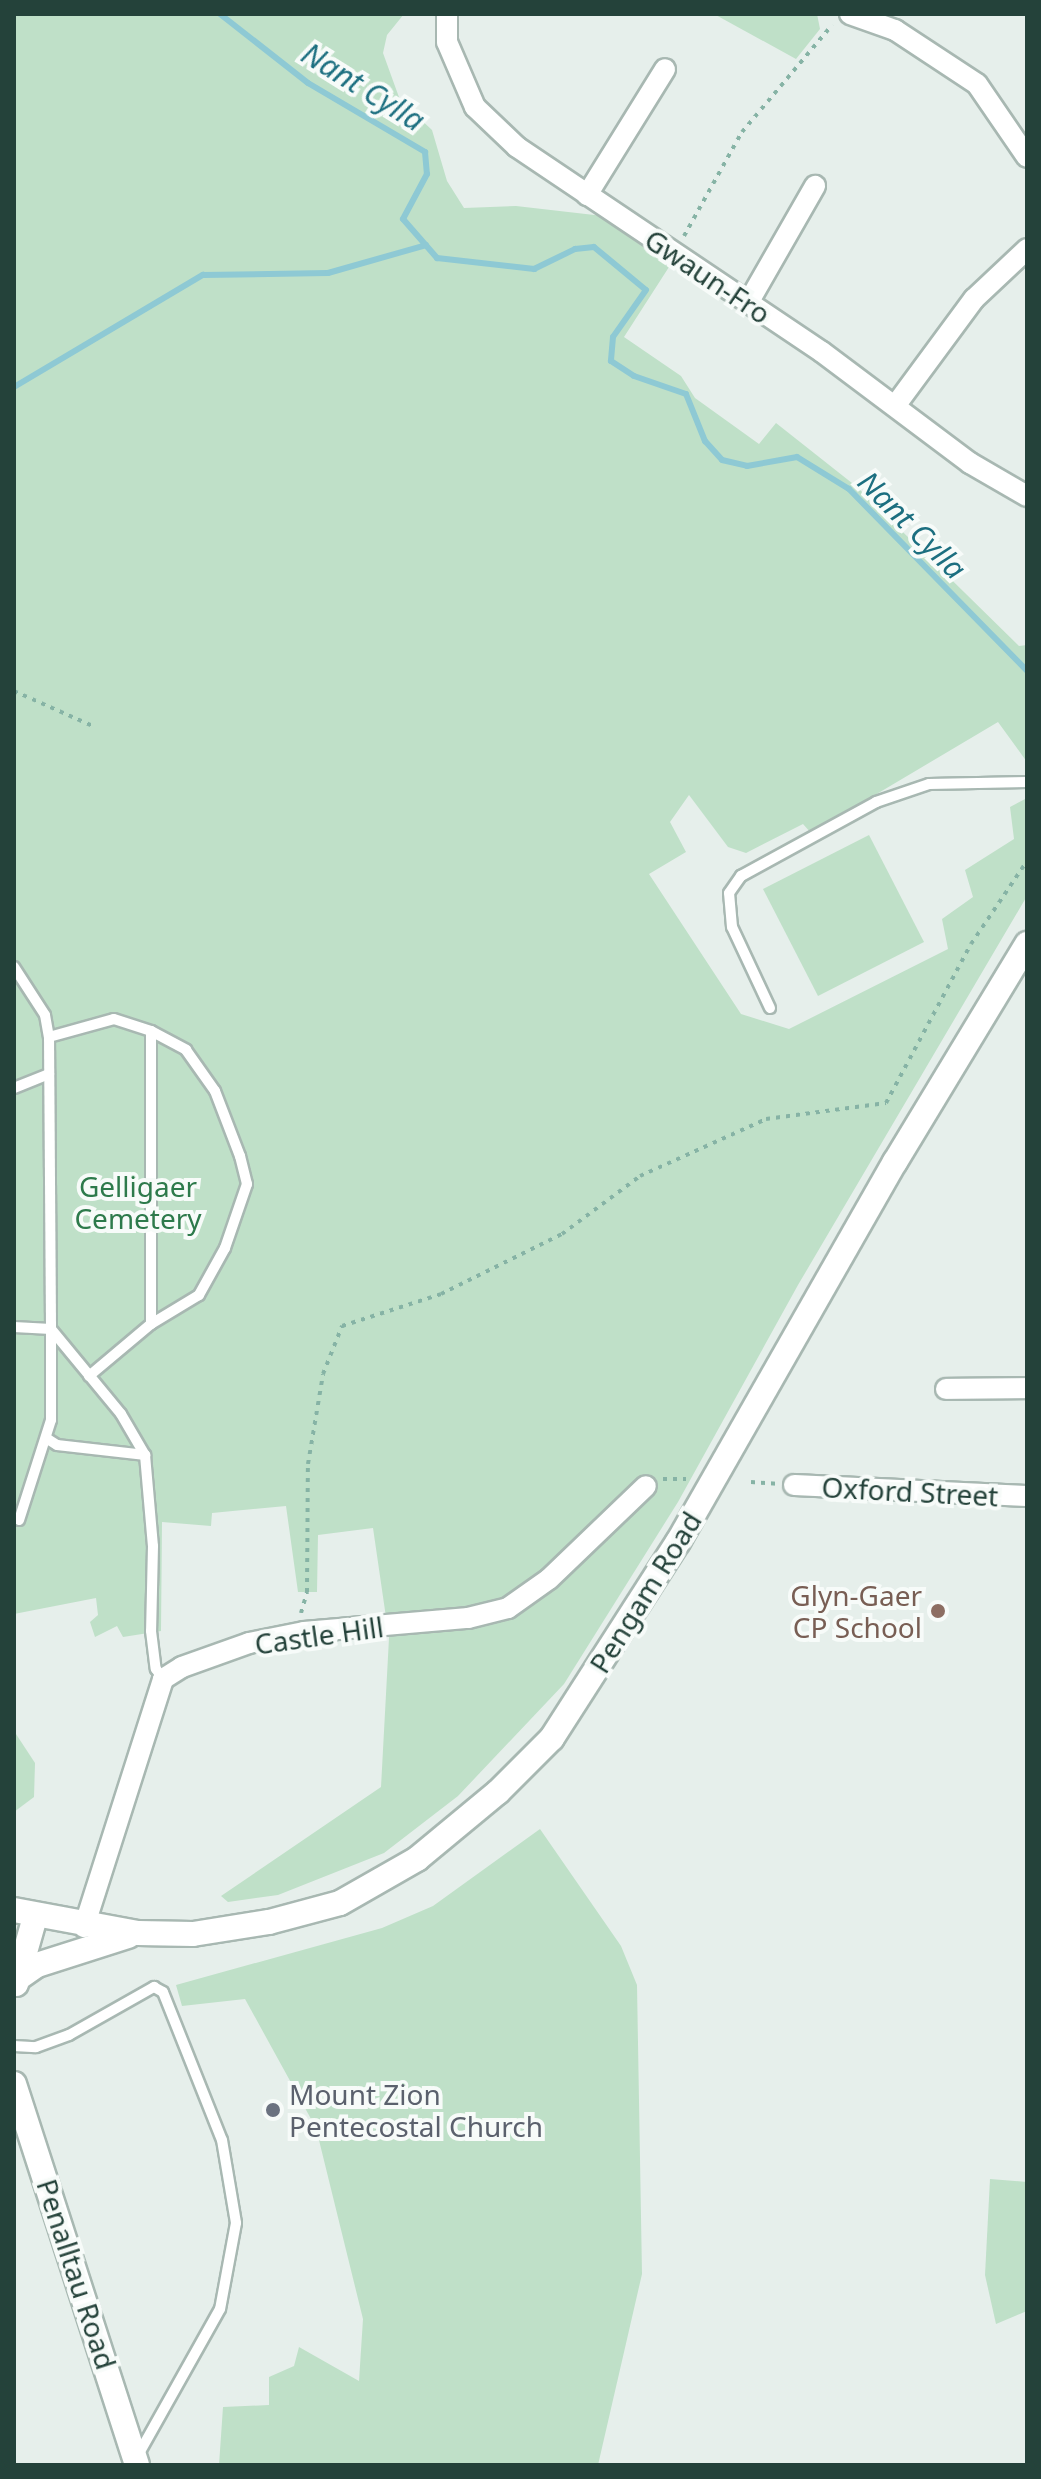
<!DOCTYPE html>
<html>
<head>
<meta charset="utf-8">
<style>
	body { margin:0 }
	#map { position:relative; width:1041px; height:2479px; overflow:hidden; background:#e6efeb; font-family:"Noto Sans",sans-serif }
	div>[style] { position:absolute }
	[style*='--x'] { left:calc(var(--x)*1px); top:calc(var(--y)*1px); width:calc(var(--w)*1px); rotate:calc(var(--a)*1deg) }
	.green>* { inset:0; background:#bfe0c8 }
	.stream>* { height:6px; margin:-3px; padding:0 3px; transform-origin:3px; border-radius:3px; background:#8ec9d4 }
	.path>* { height:4px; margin-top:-2px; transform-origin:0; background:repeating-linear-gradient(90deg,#86b3a5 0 4px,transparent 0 10px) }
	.roads { filter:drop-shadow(2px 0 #a8b8b2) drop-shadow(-2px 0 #a8b8b2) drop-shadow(0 2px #a8b8b2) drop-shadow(0 -2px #a8b8b2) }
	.lane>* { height:10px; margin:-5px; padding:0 5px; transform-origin:5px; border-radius:5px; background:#fff }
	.street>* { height:20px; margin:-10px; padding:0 10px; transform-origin:10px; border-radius:10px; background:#fff }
	.secondary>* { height:24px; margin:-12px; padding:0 12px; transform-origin:12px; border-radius:12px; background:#fff }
	.dots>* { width:22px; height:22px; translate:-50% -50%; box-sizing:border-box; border:4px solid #f7fbf9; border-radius:50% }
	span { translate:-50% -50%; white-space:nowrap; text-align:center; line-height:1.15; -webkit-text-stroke:8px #f7fbf9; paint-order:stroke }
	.street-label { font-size:28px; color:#24423a }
	.park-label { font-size:28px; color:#2d7a4b }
	.education-label { font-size:28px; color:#785e54 }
	.right { translate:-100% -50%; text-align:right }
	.worship-label { font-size:28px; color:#5b616d }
	.left { translate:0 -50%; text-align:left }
	.water-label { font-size:30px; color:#1c6f80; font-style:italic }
	.frame { position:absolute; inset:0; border:16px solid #24423a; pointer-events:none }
</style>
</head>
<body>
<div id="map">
	<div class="green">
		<i style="clip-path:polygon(14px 14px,404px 14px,387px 35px,383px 53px,400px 100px,432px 130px,447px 181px,464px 208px,516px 206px,603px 216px,669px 267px,624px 337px,681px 376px,695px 398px,759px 444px,776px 423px,857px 487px,1019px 646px,1027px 645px,1027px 762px,998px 722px,811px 833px,803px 824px,746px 853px,728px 847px,689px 795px,670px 822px,686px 852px,649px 874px,741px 1014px,789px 1029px,948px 949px,942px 919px,973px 897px,965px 870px,1014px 839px,1010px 807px,1027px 798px,1027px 896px,798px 1285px,678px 1502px,564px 1684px,458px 1796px,384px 1853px,278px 1895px,228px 1902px,221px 1896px,381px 1787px,389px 1638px,373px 1528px,318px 1535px,317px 1592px,298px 1592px,286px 1506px,212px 1513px,211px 1526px,162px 1522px,161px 1631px,123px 1637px,117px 1626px,95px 1637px,90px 1622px,98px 1615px,96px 1598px,14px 1614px)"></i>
		<i style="clip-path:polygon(714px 14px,817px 14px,820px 29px,796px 59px)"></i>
		<i style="clip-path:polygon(869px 835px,924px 942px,818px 996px,763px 889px)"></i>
		<i style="clip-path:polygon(14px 1731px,35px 1763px,34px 1797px,14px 1812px)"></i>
		<i style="clip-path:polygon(540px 1829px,621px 1946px,637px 1985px,642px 2274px,598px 2465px,219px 2465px,223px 2407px,269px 2405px,269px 2377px,294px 2366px,299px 2347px,359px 2381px,363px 2319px,316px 2128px,245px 1999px,182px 2006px,176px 1985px,382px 1928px,433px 1906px)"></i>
		<i style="clip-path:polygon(990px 2179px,1027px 2182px,1027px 2311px,996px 2324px,985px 2275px)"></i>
	</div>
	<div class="stream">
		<i style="--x:220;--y:14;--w:112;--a:38.1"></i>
		<i style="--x:308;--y:83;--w:136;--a:30.5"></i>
		<i style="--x:425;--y:152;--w:22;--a:85"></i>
		<i style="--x:427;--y:174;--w:51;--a:118.1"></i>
		<i style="--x:403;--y:219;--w:52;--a:48.9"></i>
		<i style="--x:437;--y:258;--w:98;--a:6.5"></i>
		<i style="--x:534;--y:269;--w:46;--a:-26"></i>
		<i style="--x:575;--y:249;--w:19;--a:-6"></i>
		<i style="--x:594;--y:247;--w:67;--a:39.6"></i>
		<i style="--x:646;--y:290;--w:57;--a:125.1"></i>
		<i style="--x:613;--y:337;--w:24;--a:95"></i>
		<i style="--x:611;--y:361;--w:27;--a:33"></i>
		<i style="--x:634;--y:376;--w:55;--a:19.1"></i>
		<i style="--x:686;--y:394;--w:51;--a:68"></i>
		<i style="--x:705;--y:441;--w:25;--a:48"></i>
		<i style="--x:722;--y:460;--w:26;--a:13"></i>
		<i style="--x:747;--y:466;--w:51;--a:-10.2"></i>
		<i style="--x:797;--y:457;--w:61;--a:31.6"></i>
		<i style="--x:849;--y:489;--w:255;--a:45.6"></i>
		<i style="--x:14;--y:387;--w:220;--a:-30.7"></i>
		<i style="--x:203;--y:275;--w:125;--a:-0.9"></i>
		<i style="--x:328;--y:273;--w:102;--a:-15.9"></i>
	</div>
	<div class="path">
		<i style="--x:684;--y:236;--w:119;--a:-60.9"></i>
		<i style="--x:742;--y:132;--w:140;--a:-49.9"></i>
		<i style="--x:14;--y:691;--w:89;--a:24"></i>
		<i style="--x:663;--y:1479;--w:23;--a:0"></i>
		<i style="--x:751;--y:1482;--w:26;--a:4"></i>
		<i style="--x:301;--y:1613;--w:22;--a:-74"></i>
		<i style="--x:307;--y:1592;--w:128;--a:-89.6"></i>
		<i style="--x:308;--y:1464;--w:91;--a:-80.5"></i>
		<i style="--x:323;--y:1374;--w:52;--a:-68.4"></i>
		<i style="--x:342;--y:1326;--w:104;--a:-17.9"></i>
		<i style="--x:441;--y:1294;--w:135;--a:-26.4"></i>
		<i style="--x:562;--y:1234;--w:97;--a:-36.6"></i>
		<i style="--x:640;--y:1176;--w:138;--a:-24.3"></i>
		<i style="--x:766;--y:1119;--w:121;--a:-7.6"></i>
		<i style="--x:886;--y:1103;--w:180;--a:-61.9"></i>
		<i style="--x:971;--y:944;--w:100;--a:-56"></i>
	</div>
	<div class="roads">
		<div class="lane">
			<i style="--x:14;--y:967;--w:57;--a:57.1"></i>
			<i style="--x:45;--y:1015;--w:22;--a:80"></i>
			<i style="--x:49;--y:1037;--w:292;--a:89.6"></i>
			<i style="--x:51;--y:1329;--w:110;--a:50.5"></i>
			<i style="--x:121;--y:1414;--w:48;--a:59.7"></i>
			<i style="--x:145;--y:1455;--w:91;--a:85"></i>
			<i style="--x:153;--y:1546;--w:85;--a:91.3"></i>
			<i style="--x:151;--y:1631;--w:38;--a:83"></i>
			<i style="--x:156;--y:1669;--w:12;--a:55"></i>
			<i style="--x:770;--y:1008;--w:89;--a:-115.1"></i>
			<i style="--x:732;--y:927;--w:34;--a:-95"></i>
			<i style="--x:729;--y:893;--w:21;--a:-55"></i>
			<i style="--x:741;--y:876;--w:154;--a:-28.7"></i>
			<i style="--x:876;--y:802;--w:56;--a:-18.8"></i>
			<i style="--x:929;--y:784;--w:98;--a:-1.2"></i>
			<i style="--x:49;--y:1037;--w:67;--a:-15.5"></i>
			<i style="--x:114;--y:1019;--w:39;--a:18"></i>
			<i style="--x:151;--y:1031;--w:40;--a:28"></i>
			<i style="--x:186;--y:1050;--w:50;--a:54.7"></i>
			<i style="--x:215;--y:1091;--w:70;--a:69"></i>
			<i style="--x:240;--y:1156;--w:29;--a:76"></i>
			<i style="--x:247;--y:1184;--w:68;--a:109"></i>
			<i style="--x:225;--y:1248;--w:54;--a:119"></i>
			<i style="--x:199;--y:1295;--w:56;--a:148.9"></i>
			<i style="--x:151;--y:1324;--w:293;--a:-90"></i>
			<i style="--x:14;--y:1088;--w:38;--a:-22"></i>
			<i style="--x:14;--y:1327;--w:37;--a:3"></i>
			<i style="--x:51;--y:1329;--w:91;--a:90"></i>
			<i style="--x:51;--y:1420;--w:105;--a:107.7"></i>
			<i style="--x:89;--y:1376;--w:81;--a:-40"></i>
			<i style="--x:46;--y:1438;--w:13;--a:32"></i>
			<i style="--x:57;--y:1445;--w:89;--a:6.5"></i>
			<i style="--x:14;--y:2046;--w:22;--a:3"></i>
			<i style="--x:36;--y:2047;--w:35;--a:-20"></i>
			<i style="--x:69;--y:2035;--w:98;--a:-29.5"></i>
			<i style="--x:154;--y:1987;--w:10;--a:29"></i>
			<i style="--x:163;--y:1992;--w:159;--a:68.3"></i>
			<i style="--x:222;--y:2140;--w:84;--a:80.4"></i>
			<i style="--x:236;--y:2223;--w:87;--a:100.5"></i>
			<i style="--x:220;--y:2309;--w:170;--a:119.3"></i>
		</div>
		<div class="street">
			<i style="--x:447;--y:14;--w:28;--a:90"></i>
			<i style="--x:447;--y:42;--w:71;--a:66.7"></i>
			<i style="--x:475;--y:107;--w:58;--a:43.6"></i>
			<i style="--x:517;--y:147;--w:367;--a:33.9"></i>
			<i style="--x:822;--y:352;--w:185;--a:36.9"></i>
			<i style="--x:970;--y:463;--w:66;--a:30.1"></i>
			<i style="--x:850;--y:14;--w:48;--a:19.6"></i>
			<i style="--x:895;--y:30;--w:98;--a:33.4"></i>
			<i style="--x:977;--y:84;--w:88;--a:55.6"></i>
			<i style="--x:587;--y:195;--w:148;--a:-58.2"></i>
			<i style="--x:748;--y:303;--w:135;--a:-60.2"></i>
			<i style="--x:895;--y:406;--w:133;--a:-53.6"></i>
			<i style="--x:974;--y:299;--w:73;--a:-43.3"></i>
			<i style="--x:946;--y:1389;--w:81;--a:-0.7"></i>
			<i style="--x:794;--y:1485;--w:233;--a:2.7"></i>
			<i style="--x:84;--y:1927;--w:260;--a:-72.3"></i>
			<i style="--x:163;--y:1679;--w:22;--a:-32"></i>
			<i style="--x:182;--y:1667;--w:71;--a:-19.7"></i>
			<i style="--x:249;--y:1643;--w:56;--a:-11.3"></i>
			<i style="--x:304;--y:1632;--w:165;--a:-4.9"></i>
			<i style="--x:468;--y:1618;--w:41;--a:-14"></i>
			<i style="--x:508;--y:1608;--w:50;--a:-35.3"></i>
			<i style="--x:549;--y:1579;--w:134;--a:-43.8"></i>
		</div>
		<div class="secondary">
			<i style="--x:14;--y:1910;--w:126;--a:10.5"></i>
			<i style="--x:138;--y:1933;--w:55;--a:1"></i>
			<i style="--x:193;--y:1934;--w:77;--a:-9"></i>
			<i style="--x:269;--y:1922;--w:73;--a:-15"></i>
			<i style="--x:340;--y:1903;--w:89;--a:-29.7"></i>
			<i style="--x:417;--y:1859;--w:105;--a:-39.6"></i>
			<i style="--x:498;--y:1792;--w:76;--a:-45"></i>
			<i style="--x:552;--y:1738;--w:233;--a:-57.3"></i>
			<i style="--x:678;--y:1542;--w:438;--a:-60.3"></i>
			<i style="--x:895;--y:1162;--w:255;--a:-58.8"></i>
			<i style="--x:17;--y:1979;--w:24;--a:-35"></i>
			<i style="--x:37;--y:1965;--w:96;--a:-17.7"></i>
			<i style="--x:16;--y:1984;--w:70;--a:-74.2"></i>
			<i style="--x:14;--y:2084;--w:400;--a:72.1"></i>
		</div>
	</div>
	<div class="dots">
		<i style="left:938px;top:1611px;background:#8d6e63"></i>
		<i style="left:273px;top:2110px;background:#6b7280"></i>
	</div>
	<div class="street-label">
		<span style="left:708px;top:276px;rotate:34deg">Gwaun-Fro</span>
		<span style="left:910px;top:1491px;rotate:3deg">Oxford Street</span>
		<span style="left:645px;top:1592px;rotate:-58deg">Pengam Road</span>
		<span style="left:319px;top:1635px;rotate:-8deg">Castle Hill</span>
		<span style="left:77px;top:2274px;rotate:72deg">Penalltau Road</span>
	</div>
	<div class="park-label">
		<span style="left:138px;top:1202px">Gelligaer<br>Cemetery</span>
	</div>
	<div class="education-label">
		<span class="right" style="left:922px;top:1611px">Glyn-Gaer<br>CP School</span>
	</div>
	<div class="worship-label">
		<span class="left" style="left:289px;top:2110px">Mount Zion<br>Pentecostal Church</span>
	</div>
	<div class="water-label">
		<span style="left:363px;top:87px;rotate:32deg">Nant Cylla</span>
		<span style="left:912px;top:525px;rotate:45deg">Nant Cylla</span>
	</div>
	<div class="frame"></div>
</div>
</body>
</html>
